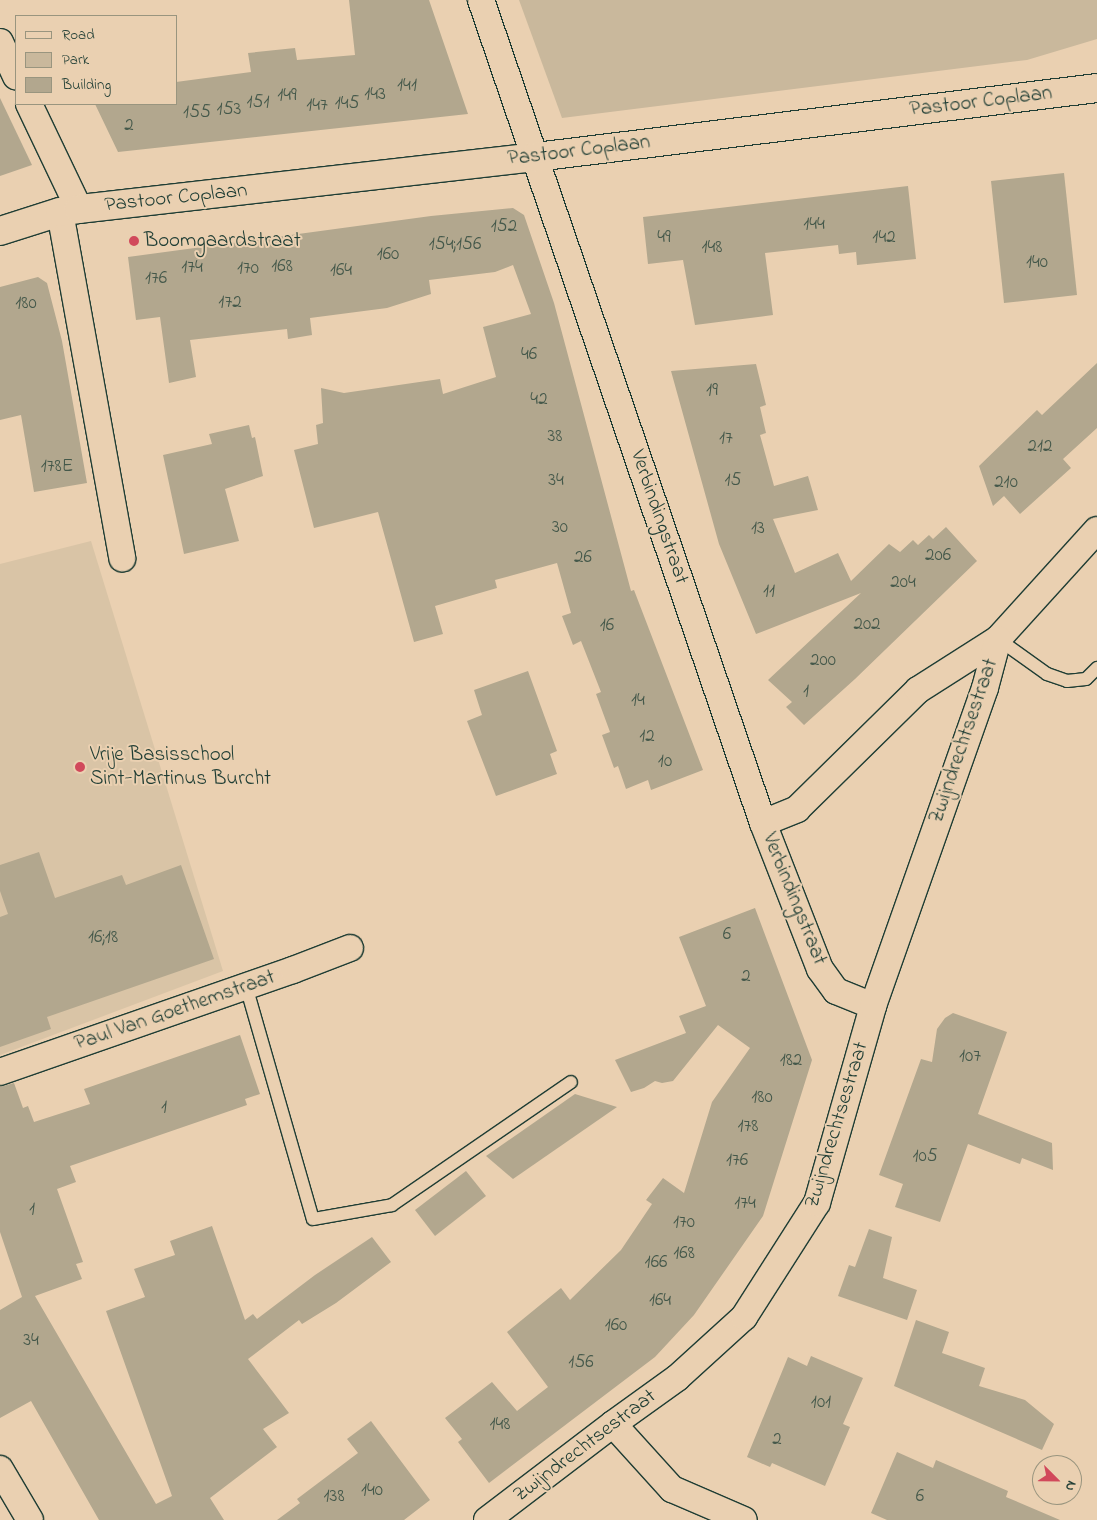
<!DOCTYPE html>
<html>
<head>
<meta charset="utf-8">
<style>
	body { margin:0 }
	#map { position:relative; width:1097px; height:1520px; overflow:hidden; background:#ead0b1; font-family:"Indie Flower",sans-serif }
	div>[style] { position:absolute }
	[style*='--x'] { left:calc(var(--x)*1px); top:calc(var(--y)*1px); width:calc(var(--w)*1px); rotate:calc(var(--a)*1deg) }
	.built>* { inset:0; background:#d9c4a6 }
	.green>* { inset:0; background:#c9b89c }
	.building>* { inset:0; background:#b2a78e }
	.roads { filter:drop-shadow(1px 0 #1f3d34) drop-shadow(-1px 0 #1f3d34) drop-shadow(0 1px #1f3d34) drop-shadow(0 -1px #1f3d34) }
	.service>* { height:12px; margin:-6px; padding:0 6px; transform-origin:6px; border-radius:6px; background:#ead0b1 }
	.minor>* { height:26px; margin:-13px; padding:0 13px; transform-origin:13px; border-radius:13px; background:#ead0b1 }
	.tertiary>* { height:28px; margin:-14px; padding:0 14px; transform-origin:14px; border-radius:14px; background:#ead0b1 }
	.dots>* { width:14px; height:14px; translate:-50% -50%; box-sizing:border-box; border:2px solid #ead0b1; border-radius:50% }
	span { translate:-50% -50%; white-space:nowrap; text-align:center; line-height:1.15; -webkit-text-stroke:4px #ead0b1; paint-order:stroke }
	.number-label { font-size:19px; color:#44584a }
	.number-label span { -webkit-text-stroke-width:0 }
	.street-label { font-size:21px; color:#1f3d34 }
	.poi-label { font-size:21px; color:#1f3d34 }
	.left { translate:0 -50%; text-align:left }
	.legend { position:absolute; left:15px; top:15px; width:162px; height:90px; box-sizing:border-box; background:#ead0b1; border:1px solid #99957f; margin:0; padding:6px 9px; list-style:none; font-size:15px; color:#1f3d34 }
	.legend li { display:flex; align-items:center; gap:10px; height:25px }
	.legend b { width:25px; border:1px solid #99957f }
	.north { position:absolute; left:1032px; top:1455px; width:50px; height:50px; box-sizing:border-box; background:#ead0b1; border:1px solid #99957f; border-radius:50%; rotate:113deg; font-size:14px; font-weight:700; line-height:20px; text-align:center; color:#1f3d34 }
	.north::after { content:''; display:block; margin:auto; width:18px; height:22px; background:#d1495b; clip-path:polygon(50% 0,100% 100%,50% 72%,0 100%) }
</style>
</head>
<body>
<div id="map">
	<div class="built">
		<i style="clip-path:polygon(91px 541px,223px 971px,0 1055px,0 564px)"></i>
	</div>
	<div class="green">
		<i style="clip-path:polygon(519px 0,1097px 0,1097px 39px,1027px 60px,562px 118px)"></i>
	</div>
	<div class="building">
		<i style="clip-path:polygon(349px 0,429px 0,468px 114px,118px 152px,95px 104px,176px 104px,176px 82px,251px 72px,248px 53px,295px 48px,297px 60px,355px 55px)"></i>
		<i style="clip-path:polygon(0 98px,32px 165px,0 176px)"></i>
		<i style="clip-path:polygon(1064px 173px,1077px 295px,1004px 303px,991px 181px)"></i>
		<i style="clip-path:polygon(908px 186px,916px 259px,857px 265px,856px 252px,839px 254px,838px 245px,765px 253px,773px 315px,695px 325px,683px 260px,648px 264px,643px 217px)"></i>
		<i style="clip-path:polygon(513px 208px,524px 215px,554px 303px,631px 591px,634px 590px,703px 770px,651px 790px,648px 780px,626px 789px,618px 766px,614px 768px,602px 735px,610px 732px,596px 694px,601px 692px,581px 641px,573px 645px,562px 616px,571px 613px,557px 563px,495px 580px,497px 588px,435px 606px,443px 634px,414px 642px,378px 512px,314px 528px,294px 450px,318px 444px,316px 425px,323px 423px,321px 388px,344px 393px,440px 379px,443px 394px,496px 377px,483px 327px,531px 314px,513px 265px,495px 272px,429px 280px,431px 294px,387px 308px,310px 318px,312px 335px,288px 339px,287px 329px,190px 340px,196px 377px,169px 383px,160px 317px,136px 320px,128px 257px,431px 216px)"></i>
		<i style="clip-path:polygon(38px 277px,47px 283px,62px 341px,87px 483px,34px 492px,21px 415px,0 420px,0 287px)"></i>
		<i style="clip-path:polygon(1097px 363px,1097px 428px,1063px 459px,1071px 468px,1020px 514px,1004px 496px,993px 506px,979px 466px,1037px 410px,1042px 415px)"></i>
		<i style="clip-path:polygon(756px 364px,766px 405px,760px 407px,766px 433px,760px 435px,774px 486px,808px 476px,818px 510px,773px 519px,795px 573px,838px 553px,851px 581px,889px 544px,900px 552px,913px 540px,918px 545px,929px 535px,933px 539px,946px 527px,977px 561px,855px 679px,804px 725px,786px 707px,792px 702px,768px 680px,861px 593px,756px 634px,719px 544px,671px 371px)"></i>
		<i style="clip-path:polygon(249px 425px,252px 438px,255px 437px,263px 476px,225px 489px,239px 541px,184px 554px,163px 455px,212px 444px,209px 434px)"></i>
		<i style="clip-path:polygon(528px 671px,557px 751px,550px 754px,557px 774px,496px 796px,467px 721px,482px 715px,474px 690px)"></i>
		<i style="clip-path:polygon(39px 852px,55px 898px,122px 875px,126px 885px,181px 865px,214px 959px,47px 1017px,51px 1029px,0 1047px,0 917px,8px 914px,0 891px,0 865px)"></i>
		<i style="clip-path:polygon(755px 908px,812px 1060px,763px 1216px,694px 1315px,655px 1357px,489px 1483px,458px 1442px,462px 1439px,445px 1418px,492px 1382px,517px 1411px,548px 1387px,507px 1332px,561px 1288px,570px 1300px,621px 1250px,652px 1204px,646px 1200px,663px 1178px,684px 1193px,712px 1102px,750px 1048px,718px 1025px,673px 1081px,662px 1083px,655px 1081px,644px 1088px,631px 1092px,615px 1060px,686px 1033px,679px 1016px,706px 1006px,679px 937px)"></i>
		<i style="clip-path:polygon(953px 1013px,1007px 1032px,978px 1114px,1052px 1143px,1053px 1170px,1022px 1158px,1020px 1164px,968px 1144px,940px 1222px,895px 1207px,903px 1184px,879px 1175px,921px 1059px,932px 1062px,937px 1029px,945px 1018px)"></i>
		<i style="clip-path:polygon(240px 1035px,260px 1094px,245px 1099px,247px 1105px,70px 1166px,76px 1182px,57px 1189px,83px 1262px,76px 1264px,82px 1279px,35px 1296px,156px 1504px,172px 1496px,106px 1311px,145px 1297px,134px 1269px,175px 1255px,170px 1241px,212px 1226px,245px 1320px,253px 1314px,257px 1319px,315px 1275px,372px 1237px,391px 1262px,336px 1303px,302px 1324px,299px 1320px,248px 1359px,289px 1413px,263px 1429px,277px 1447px,210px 1498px,224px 1520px,99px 1520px,31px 1401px,0 1418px,0 1310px,22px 1297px,0 1232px,0 1087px,14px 1083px,23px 1108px,28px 1106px,34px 1122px,90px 1104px,84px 1089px)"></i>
		<i style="clip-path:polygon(575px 1094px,617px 1107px,513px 1179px,486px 1156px)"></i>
		<i style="clip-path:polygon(466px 1171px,486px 1196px,435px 1236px,415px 1210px)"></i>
		<i style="clip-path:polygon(869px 1229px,892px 1237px,883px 1278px,917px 1290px,907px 1320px,838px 1296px,849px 1265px,855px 1267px)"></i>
		<i style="clip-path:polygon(916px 1320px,949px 1332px,942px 1353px,985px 1368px,979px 1386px,1025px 1400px,1054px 1424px,1042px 1450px,894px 1386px)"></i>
		<i style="clip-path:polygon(811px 1356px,863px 1378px,843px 1424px,850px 1427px,825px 1486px,772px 1463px,770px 1467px,747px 1457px,788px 1357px,807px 1366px)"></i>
		<i style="clip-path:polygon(371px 1421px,430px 1500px,404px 1520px,277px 1520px,300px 1503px,297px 1499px,358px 1453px,347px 1439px)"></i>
		<i style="clip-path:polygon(897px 1452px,933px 1468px,936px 1460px,1008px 1491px,1006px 1497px,1060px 1520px,887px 1520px,871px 1513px)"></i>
	</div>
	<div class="roads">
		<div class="service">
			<i style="--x:998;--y:639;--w:60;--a:35.5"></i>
			<i style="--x:1047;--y:674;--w:21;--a:19"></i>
			<i style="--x:1067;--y:681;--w:19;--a:-6"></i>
			<i style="--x:1086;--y:679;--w:16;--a:-45"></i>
			<i style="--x:246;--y:986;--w:242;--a:74"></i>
			<i style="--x:313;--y:1219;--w:80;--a:-10"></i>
			<i style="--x:392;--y:1205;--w:217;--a:-34.5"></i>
		</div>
		<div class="minor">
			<i style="--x:481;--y:0;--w:870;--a:71.09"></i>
			<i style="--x:763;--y:823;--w:157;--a:68.7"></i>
			<i style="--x:820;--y:969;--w:27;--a:54"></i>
			<i style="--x:836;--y:991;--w:40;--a:22"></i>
			<i style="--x:0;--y:42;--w:38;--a:65"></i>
			<i style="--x:29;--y:104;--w:116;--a:64.5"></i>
			<i style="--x:60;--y:212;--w:352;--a:79.8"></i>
			<i style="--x:763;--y:823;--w:37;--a:-22"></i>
			<i style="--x:797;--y:809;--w:170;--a:-44.5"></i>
			<i style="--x:918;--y:690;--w:95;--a:-32.5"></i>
			<i style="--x:998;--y:639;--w:147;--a:-47.8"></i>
			<i style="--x:0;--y:1072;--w:310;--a:-19.2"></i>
			<i style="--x:293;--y:970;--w:61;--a:-21.1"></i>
			<i style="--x:613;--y:1424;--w:88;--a:47.8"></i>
			<i style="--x:672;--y:1489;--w:78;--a:23.3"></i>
			<i style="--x:0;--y:1469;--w:59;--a:59.5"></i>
			<i style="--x:487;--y:1520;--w:158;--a:-37.3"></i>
			<i style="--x:613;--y:1424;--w:79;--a:-35.7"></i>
			<i style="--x:677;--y:1378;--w:91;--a:-42.3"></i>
			<i style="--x:744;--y:1317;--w:135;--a:-57.4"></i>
			<i style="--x:817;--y:1203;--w:205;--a:-74.1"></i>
			<i style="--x:873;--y:1006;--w:337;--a:-70.6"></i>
			<i style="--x:985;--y:688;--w:51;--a:-75.1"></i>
		</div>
		<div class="tertiary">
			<i style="--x:0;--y:231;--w:63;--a:-17.6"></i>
			<i style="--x:60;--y:212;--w:19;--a:-9"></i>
			<i style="--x:79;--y:209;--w:460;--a:-6.5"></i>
			<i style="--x:536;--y:157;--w:565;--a:-7.01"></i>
		</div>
	</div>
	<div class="dots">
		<i style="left:134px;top:241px;background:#d1495b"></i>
		<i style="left:80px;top:767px;background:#d1495b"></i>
	</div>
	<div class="number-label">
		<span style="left:407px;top:86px">141</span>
		<span style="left:375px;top:95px">143</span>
		<span style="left:287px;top:96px">149</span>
		<span style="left:258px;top:103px">151</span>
		<span style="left:347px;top:104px">145</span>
		<span style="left:317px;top:106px">147</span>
		<span style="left:229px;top:110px">153</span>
		<span style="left:197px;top:113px">155</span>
		<span style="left:129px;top:126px">2</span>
		<span style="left:814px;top:225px">144</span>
		<span style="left:504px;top:227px">152</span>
		<span style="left:664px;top:238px">49</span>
		<span style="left:884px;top:238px">142</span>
		<span style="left:455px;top:245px">154;156</span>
		<span style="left:712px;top:248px">148</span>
		<span style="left:388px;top:255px">160</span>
		<span style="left:1037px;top:263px">140</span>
		<span style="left:282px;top:267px">168</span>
		<span style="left:192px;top:268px">174</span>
		<span style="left:248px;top:269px">170</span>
		<span style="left:341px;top:271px">164</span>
		<span style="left:156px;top:279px">176</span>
		<span style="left:230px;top:303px">172</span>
		<span style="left:26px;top:304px">180</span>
		<span style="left:529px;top:355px">46</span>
		<span style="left:712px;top:391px">19</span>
		<span style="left:539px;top:400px">42</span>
		<span style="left:555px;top:437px">38</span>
		<span style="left:726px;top:439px">17</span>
		<span style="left:1040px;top:447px">212</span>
		<span style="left:57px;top:467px">178E</span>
		<span style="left:556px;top:481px">34</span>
		<span style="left:733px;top:481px">15</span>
		<span style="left:1006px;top:483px">210</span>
		<span style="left:560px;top:528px">30</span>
		<span style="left:758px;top:529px">13</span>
		<span style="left:938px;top:556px">206</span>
		<span style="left:583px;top:558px">26</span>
		<span style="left:903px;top:583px">204</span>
		<span style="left:769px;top:592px">11</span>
		<span style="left:867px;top:625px">202</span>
		<span style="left:607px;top:626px">16</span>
		<span style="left:823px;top:661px">200</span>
		<span style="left:806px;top:692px">1</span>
		<span style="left:638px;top:701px">14</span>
		<span style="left:647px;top:737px">12</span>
		<span style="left:665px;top:762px">10</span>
		<span style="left:727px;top:935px">6</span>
		<span style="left:103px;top:938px">16;18</span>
		<span style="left:746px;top:977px">2</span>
		<span style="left:970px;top:1057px">107</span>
		<span style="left:791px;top:1061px">182</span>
		<span style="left:762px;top:1098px">180</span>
		<span style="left:164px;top:1108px">1</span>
		<span style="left:748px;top:1127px">178</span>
		<span style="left:925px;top:1157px">105</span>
		<span style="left:737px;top:1161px">176</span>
		<span style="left:745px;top:1204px">174</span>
		<span style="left:32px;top:1210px">1</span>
		<span style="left:684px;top:1223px">170</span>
		<span style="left:684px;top:1254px">168</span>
		<span style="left:656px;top:1263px">166</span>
		<span style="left:660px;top:1301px">164</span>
		<span style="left:616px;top:1326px">160</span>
		<span style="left:31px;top:1341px">34</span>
		<span style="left:581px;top:1363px">156</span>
		<span style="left:821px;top:1403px">101</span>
		<span style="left:500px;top:1425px">148</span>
		<span style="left:777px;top:1440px">2</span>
		<span style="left:372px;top:1491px">140</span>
		<span style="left:334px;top:1497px">138</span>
		<span style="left:920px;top:1497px">6</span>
	</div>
	<div class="street-label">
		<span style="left:981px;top:102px;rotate:-7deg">Pastoor Coplaan</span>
		<span style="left:579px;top:151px;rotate:-7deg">Pastoor Coplaan</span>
		<span style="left:176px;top:198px;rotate:-6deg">Pastoor Coplaan</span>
		<span style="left:659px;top:517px;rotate:71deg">Verbindingstraat</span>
		<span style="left:964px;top:741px;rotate:-71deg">Zwijndrechtsestraat</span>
		<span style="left:794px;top:899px;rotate:68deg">Verbindingstraat</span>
		<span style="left:175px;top:1011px;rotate:-19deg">Paul Van Goethemstraat</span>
		<span style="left:837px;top:1125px;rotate:-73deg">Zwijndrechtsestraat</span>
		<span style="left:585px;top:1446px;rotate:-37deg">Zwijndrechtsestraat</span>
	</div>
	<div class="poi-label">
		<span class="left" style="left:144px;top:241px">Boomgaardstraat</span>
		<span class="left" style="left:90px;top:767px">Vrije Basisschool<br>Sint-Martinus Burcht</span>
	</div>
	<ul class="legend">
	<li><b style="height:6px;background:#ead0b1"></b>Road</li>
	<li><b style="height:14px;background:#c9b89c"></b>Park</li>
	<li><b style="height:14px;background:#b2a78e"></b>Building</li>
	</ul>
	<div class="north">N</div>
</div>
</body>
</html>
